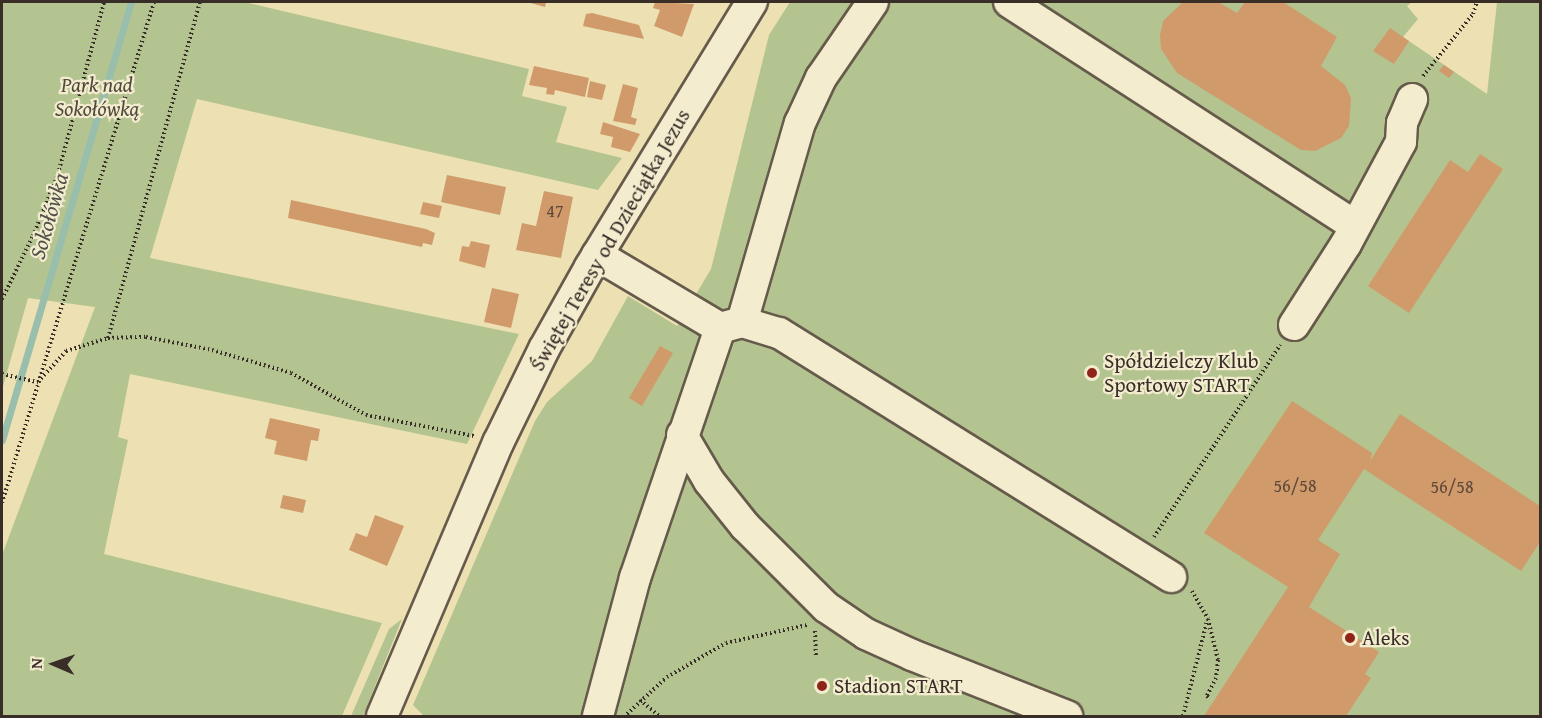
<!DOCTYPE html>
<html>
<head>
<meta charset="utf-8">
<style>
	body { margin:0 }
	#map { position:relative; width:1542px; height:718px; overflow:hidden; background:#ede1b3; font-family:"Gentium Book Plus",serif }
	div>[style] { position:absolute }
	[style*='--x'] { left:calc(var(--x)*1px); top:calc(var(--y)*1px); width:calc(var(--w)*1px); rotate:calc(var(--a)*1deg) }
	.green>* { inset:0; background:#b3c490 }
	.stream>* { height:7px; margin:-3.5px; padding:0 3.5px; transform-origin:3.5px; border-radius:3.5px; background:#99beab }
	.building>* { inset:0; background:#d09a6b }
	.path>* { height:4px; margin-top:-2px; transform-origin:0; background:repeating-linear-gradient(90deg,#392d28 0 1.5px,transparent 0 4.5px) }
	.roads { filter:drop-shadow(2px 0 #665a4b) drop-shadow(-2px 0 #665a4b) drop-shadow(0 2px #665a4b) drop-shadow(0 -2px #665a4b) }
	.minor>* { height:30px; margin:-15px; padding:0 15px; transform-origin:15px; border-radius:15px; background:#f3ecce }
	.dots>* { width:16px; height:16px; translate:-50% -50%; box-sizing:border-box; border:3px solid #f3ecce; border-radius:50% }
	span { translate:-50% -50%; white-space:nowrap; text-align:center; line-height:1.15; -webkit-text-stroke:4.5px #f3ecce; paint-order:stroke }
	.number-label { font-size:18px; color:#5f4839 }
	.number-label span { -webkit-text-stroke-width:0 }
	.park-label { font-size:21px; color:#514b3d; font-style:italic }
	.street-label { font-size:21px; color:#392d28 }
	.poi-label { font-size:21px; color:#392d28 }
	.left { translate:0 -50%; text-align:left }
	.water-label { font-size:22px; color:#515149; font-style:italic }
	.frame { position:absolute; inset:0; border:3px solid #392d28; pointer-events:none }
	.north { position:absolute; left:24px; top:634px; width:60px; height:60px; -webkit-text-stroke:4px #f3ecce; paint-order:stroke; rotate:272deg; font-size:16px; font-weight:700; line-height:24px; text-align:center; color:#392d28 }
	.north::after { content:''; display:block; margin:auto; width:21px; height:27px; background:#392d28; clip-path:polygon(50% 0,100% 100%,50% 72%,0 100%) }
</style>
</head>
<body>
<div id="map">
	<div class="green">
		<i style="clip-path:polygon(2px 2px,244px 2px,529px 69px,522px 96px,567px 107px,556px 142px,622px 158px,598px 190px,197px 99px,150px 258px,519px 334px,467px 444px,130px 374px,118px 437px,128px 440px,104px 554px,382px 623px,342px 716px,2px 716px,2px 555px,95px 307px,28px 298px,2px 390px)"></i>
		<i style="clip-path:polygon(790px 2px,1412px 2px,1407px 6px,1418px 19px,1403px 37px,1487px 94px,1497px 2px,1540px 2px,1540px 716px,424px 716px,413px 705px,535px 421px,547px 402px,592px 361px,628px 296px,677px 326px,711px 269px,769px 35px)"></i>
		<i style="clip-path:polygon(402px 619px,363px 716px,351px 716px,389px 629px)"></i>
	</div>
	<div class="stream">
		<i style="--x:2;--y:440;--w:457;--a:-73.6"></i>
	</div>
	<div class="building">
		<i style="clip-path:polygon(527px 2px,546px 2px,545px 7px)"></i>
		<i style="clip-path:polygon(655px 2px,694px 4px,682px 37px,654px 26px,660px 10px,653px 8px)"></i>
		<i style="clip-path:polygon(1183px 2px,1218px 2px,1237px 13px,1245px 2px,1283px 2px,1337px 37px,1321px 66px,1345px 85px,1351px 98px,1349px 126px,1341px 138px,1315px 151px,1301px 150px,1177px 73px,1161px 49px,1160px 35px,1163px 21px)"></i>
		<i style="clip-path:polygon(592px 13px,639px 25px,644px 39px,583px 26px,586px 14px)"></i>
		<i style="clip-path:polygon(1390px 28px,1409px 41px,1394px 64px,1373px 51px)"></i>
		<i style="clip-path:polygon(1444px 65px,1454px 72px,1449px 78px,1439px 71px)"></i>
		<i style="clip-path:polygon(534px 66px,589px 78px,585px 97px,555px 90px,554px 95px,546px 94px,547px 88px,529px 85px)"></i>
		<i style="clip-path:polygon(590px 81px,606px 85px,602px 100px,587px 97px)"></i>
		<i style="clip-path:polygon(623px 84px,638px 88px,631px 117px,637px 119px,635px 125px,613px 121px)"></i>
		<i style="clip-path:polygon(603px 122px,640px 134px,630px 152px,611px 147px,613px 137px,600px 134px)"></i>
		<i style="clip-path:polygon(1480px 154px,1503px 169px,1409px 313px,1368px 286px,1450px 160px,1468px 172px)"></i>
		<i style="clip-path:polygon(447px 175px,506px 187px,500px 215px,441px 202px)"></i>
		<i style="clip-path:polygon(544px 191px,573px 197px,561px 258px,516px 250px,522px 223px,536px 226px)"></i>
		<i style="clip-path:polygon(291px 200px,426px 229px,435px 233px,432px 245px,423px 243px,422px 247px,288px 218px)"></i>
		<i style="clip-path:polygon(423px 202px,442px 206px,439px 218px,420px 214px)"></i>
		<i style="clip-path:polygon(471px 241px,490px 245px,485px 268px,459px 261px,462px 246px,469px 247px)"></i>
		<i style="clip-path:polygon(492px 288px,519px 294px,511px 328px,484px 322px)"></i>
		<i style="clip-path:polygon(660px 346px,673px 353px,642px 406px,629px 398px)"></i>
		<i style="clip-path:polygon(1292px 401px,1372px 453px,1370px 461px,1400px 414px,1540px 506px,1540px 542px,1521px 571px,1364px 469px,1318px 540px,1340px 554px,1309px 607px,1379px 652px,1365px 674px,1371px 678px,1346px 716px,1204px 716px,1288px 587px,1204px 533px)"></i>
		<i style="clip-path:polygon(270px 418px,320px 429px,318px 441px,311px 440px,307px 461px,274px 454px,277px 441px,265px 438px)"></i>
		<i style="clip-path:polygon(283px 495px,306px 500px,303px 513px,280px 508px)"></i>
		<i style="clip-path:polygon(375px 515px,404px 526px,387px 566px,349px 550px,356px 533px,367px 537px)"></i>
	</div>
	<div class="path">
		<i style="--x:1423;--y:76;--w:80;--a:-51.1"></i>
		<i style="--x:1473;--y:14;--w:13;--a:-72"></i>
		<i style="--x:2;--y:299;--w:70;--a:-63.8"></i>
		<i style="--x:33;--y:236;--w:67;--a:-68"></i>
		<i style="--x:58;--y:174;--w:178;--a:-75"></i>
		<i style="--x:108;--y:338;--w:348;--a:-74.7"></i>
		<i style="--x:2;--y:374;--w:37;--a:13"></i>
		<i style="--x:38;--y:382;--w:42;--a:-47.9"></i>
		<i style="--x:66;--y:351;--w:44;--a:-17.2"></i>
		<i style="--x:108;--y:338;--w:38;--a:-2"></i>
		<i style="--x:146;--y:337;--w:67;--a:11.1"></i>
		<i style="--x:212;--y:350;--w:82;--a:16.2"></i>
		<i style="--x:291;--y:373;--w:86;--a:29.2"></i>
		<i style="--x:366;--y:415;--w:110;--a:11"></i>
		<i style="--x:2;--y:503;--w:524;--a:-73.12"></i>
		<i style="--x:1154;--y:537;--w:230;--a:-56.7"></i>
		<i style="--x:1192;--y:591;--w:32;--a:60"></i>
		<i style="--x:1208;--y:619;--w:42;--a:76.3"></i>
		<i style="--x:1218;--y:660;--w:18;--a:96"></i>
		<i style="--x:1216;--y:678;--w:20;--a:117"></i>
		<i style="--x:1207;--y:696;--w:3;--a:45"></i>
		<i style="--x:815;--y:631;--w:26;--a:88"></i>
		<i style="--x:640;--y:700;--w:25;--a:40"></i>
		<i style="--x:627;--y:714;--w:54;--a:-42.8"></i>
		<i style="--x:667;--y:677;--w:68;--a:-30"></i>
		<i style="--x:726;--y:643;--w:83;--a:-12.5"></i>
		<i style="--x:1183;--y:716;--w:98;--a:-75.8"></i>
	</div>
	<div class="roads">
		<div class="minor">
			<i style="--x:1009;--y:2;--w:412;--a:32.9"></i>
			<i style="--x:597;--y:255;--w:143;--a:30.7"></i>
			<i style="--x:720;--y:328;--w:23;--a:-15"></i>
			<i style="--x:742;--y:322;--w:39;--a:17"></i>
			<i style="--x:779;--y:333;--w:462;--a:31.9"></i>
			<i style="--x:742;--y:322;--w:207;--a:-73.8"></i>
			<i style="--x:800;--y:123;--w:50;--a:-65"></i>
			<i style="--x:821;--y:78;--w:92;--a:-55.6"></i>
			<i style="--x:1294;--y:325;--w:96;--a:-57.3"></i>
			<i style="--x:1346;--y:244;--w:116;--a:-61.7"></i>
			<i style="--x:1401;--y:142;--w:19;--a:-87"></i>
			<i style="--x:1402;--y:123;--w:26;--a:-67"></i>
			<i style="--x:682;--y:435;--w:53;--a:59.6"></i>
			<i style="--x:709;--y:481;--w:58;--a:51.3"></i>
			<i style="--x:745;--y:526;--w:115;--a:45"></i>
			<i style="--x:826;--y:607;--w:48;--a:34"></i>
			<i style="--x:866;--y:634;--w:51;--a:24.5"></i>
			<i style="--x:912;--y:655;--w:167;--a:21.5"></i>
			<i style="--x:382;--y:716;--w:297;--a:-67"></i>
			<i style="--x:498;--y:443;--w:105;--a:-63.9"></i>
			<i style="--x:544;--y:349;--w:94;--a:-60.7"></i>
			<i style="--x:590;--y:267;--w:311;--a:-58.6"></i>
			<i style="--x:598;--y:716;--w:143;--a:-75"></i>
			<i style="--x:635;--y:578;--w:264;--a:-71.2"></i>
		</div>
	</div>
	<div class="dots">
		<i style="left:1092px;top:373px;background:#8f2418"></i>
		<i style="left:1350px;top:638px;background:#8f2418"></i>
		<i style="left:822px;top:686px;background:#8f2418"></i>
	</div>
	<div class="number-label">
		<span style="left:555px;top:211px">47</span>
		<span style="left:1295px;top:486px">56/58</span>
		<span style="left:1452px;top:487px">56/58</span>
	</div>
	<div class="park-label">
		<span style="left:97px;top:97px">Park nad<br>Sokołówką</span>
	</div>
	<div class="street-label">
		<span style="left:610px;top:240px;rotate:-60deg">Świętej Teresy od Dzieciątka Jezus</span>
	</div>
	<div class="poi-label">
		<span class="left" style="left:1104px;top:373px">Spółdzielczy Klub<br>Sportowy START</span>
		<span class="left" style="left:1362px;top:638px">Aleks</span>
		<span class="left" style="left:834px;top:686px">Stadion START</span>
	</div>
	<div class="water-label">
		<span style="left:49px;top:216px;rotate:-74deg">Sokołówka</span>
	</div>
	<div class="frame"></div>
	<div class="north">N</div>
</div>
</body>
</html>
